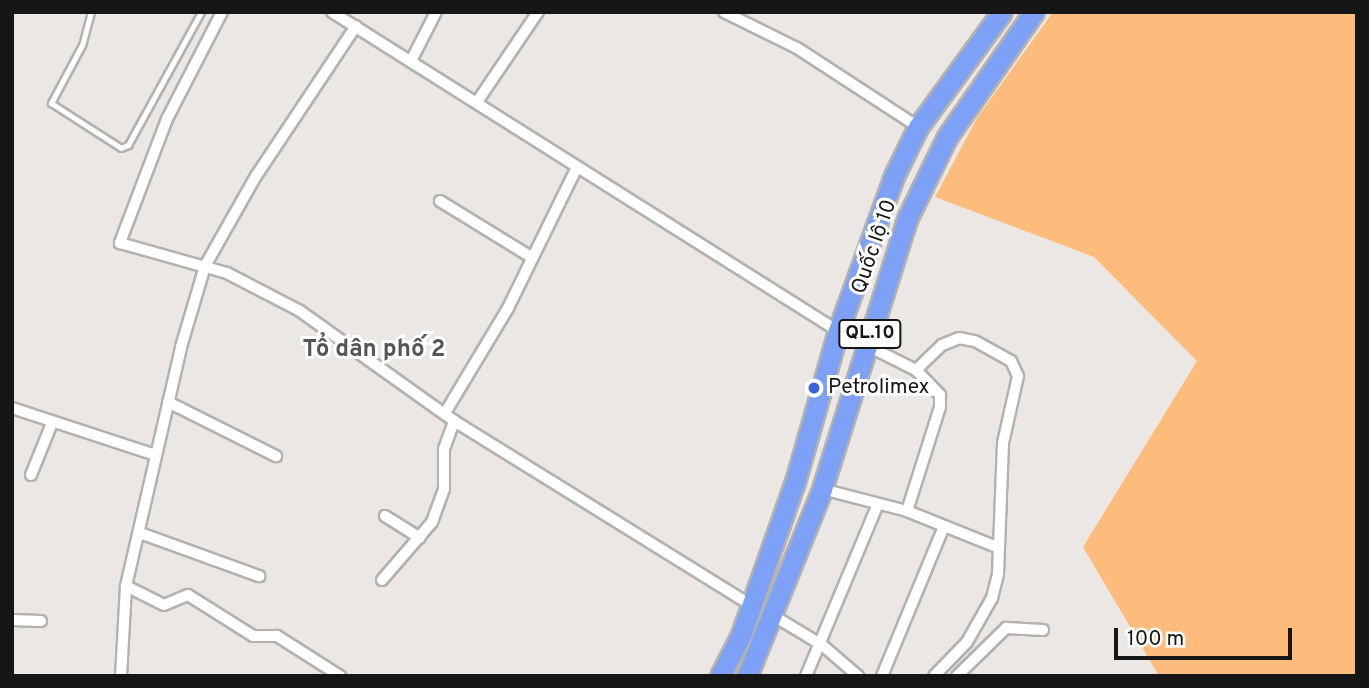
<!DOCTYPE html>
<html>
<head>
<meta charset="utf-8">
<style>
	body { margin:0 }
	#map { position:relative; width:1369px; height:688px; overflow:hidden; background:#eae7e5; font-family:Overpass,sans-serif }
	div>[style] { position:absolute }
	[style*='--x'] { left:calc(var(--x)*1px); top:calc(var(--y)*1px); width:calc(var(--w)*1px); rotate:calc(var(--a)*1deg) }
	.green>* { inset:0; background:#febc7c }
	.roads { filter:drop-shadow(2px 0 #b4b1af) drop-shadow(-2px 0 #b4b1af) drop-shadow(0 2px #b4b1af) drop-shadow(0 -2px #b4b1af) }
	.lane>* { height:5px; margin:-2.5px; padding:0 2.5px; transform-origin:2.5px; border-radius:2.5px; background:#fff }
	.street>* { height:10px; margin:-5px; padding:0 5px; transform-origin:5px; border-radius:5px; background:#fff }
	.highway>* { height:19px; margin:-9.5px; padding:0 9.5px; transform-origin:9.5px; border-radius:9.5px; background:#7ca1f7 }
	.dots>* { width:19px; height:19px; translate:-50% -50%; box-sizing:border-box; border:4px solid #fff; border-radius:50% }
	span { translate:-50% -50%; white-space:nowrap; text-align:center; line-height:1.15; -webkit-text-stroke:6px #fff; paint-order:stroke }
	.shield-label span { padding:2px 5px; background:#fff; border:2px solid; border-radius:5px; -webkit-text-stroke-width:0 }
	.shield-label { font-size:19px; color:#171616; font-weight:700 }
	.street-label { font-size:21px; color:#171616 }
	.poi-label { font-size:21px; color:#171616 }
	.left { translate:0 -50%; text-align:left }
	.quarter-label { font-size:24px; color:#585654; font-weight:700 }
	.frame { position:absolute; inset:0; border:14px solid #171616; pointer-events:none }
	.scale { position:absolute; left:1114px; top:628px; width:178px; height:32px; box-sizing:border-box; border:4px solid #171616; border-top:0; padding-left:9px; font-size:21px; line-height:24px; white-space:nowrap; color:#171616; -webkit-text-stroke:5px #fff; paint-order:stroke }
</style>
</head>
<body>
<div id="map">
	<div class="green">
		<i style="clip-path:polygon(1053px 12px,1357px 12px,1357px 676px,1159px 676px,1083px 547px,1197px 361px,1094px 257px,935px 197px,977px 118px)"></i>
	</div>
	<div class="roads">
		<div class="lane">
			<i style="--x:91;--y:12;--w:34;--a:105"></i>
			<i style="--x:82;--y:45;--w:66;--a:118.1"></i>
			<i style="--x:51;--y:103;--w:83;--a:32.7"></i>
			<i style="--x:121;--y:148;--w:8;--a:-23"></i>
			<i style="--x:128;--y:145;--w:152;--a:-61.2"></i>
		</div>
		<div class="street">
			<i style="--x:222;--y:12;--w:120;--a:117.2"></i>
			<i style="--x:167;--y:119;--w:133;--a:110.8"></i>
			<i style="--x:120;--y:243;--w:111;--a:15.7"></i>
			<i style="--x:227;--y:273;--w:82;--a:27.5"></i>
			<i style="--x:300;--y:311;--w:189;--a:35.5"></i>
			<i style="--x:454;--y:421;--w:349;--a:31.8"></i>
			<i style="--x:332;--y:12;--w:598;--a:32.23"></i>
			<i style="--x:838;--y:331;--w:87;--a:26.6"></i>
			<i style="--x:916;--y:370;--w:35;--a:46"></i>
			<i style="--x:940;--y:395;--w:12;--a:90"></i>
			<i style="--x:940;--y:407;--w:109;--a:107.6"></i>
			<i style="--x:724;--y:12;--w:81;--a:26.3"></i>
			<i style="--x:797;--y:48;--w:145;--a:33.1"></i>
			<i style="--x:411;--y:61;--w:55;--a:-63"></i>
			<i style="--x:477;--y:102;--w:109;--a:-55.9"></i>
			<i style="--x:440;--y:201;--w:107;--a:31.6"></i>
			<i style="--x:916;--y:370;--w:36;--a:-44"></i>
			<i style="--x:942;--y:345;--w:18;--a:-22"></i>
			<i style="--x:959;--y:338;--w:16;--a:11"></i>
			<i style="--x:975;--y:341;--w:41;--a:29.1"></i>
			<i style="--x:1011;--y:361;--w:17;--a:65"></i>
			<i style="--x:1018;--y:376;--w:69;--a:102.6"></i>
			<i style="--x:1003;--y:443;--w:131;--a:92.2"></i>
			<i style="--x:998;--y:574;--w:25;--a:104"></i>
			<i style="--x:992;--y:598;--w:51;--a:119.6"></i>
			<i style="--x:967;--y:642;--w:47;--a:134.1"></i>
			<i style="--x:168;--y:402;--w:121;--a:26.6"></i>
			<i style="--x:12;--y:408;--w:151;--a:18.1"></i>
			<i style="--x:445;--y:413;--w:122;--a:-59"></i>
			<i style="--x:508;--y:308;--w:157;--a:-63.9"></i>
			<i style="--x:31;--y:475;--w:56;--a:-68"></i>
			<i style="--x:822;--y:489;--w:88;--a:14.5"></i>
			<i style="--x:907;--y:511;--w:97;--a:21.8"></i>
			<i style="--x:385;--y:516;--w:41;--a:32.2"></i>
			<i style="--x:140;--y:533;--w:127;--a:19.9"></i>
			<i style="--x:382;--y:580;--w:77;--a:-49.2"></i>
			<i style="--x:432;--y:522;--w:35;--a:-70"></i>
			<i style="--x:444;--y:489;--w:40;--a:-90"></i>
			<i style="--x:444;--y:449;--w:30;--a:-70"></i>
			<i style="--x:126;--y:586;--w:42;--a:26.6"></i>
			<i style="--x:164;--y:605;--w:26;--a:-23"></i>
			<i style="--x:188;--y:595;--w:77;--a:32.2"></i>
			<i style="--x:253;--y:636;--w:24;--a:0"></i>
			<i style="--x:277;--y:636;--w:75;--a:32.4"></i>
			<i style="--x:774;--y:616;--w:56;--a:31.1"></i>
			<i style="--x:822;--y:645;--w:48;--a:40.7"></i>
			<i style="--x:12;--y:620;--w:29;--a:2"></i>
			<i style="--x:121;--y:676;--w:90;--a:-86.8"></i>
			<i style="--x:126;--y:586;--w:245;--a:-77"></i>
			<i style="--x:181;--y:347;--w:84;--a:-73.5"></i>
			<i style="--x:205;--y:266;--w:103;--a:-60.5"></i>
			<i style="--x:256;--y:176;--w:180;--a:-56.3"></i>
			<i style="--x:806;--y:676;--w:186;--a:-67.3"></i>
			<i style="--x:882;--y:676;--w:162;--a:-67.5"></i>
			<i style="--x:957;--y:676;--w:69;--a:-44.4"></i>
			<i style="--x:1006;--y:628;--w:37;--a:3"></i>
		</div>
		<div class="highway">
			<i style="--x:720;--y:676;--w:46;--a:-62.9"></i>
			<i style="--x:741;--y:635;--w:162;--a:-70.6"></i>
			<i style="--x:795;--y:482;--w:157;--a:-74.1"></i>
			<i style="--x:838;--y:331;--w:165;--a:-70.1"></i>
			<i style="--x:894;--y:176;--w:55;--a:-63.9"></i>
			<i style="--x:918;--y:127;--w:142;--a:-53.9"></i>
			<i style="--x:747;--y:676;--w:201;--a:-68.1"></i>
			<i style="--x:822;--y:489;--w:285;--a:-72.5"></i>
			<i style="--x:908;--y:217;--w:89;--a:-64"></i>
			<i style="--x:947;--y:137;--w:152;--a:-55.2"></i>
		</div>
	</div>
	<div class="dots">
		<i style="left:814px;top:388px;background:#3b65d6"></i>
	</div>
	<div class="shield-label">
		<span style="left:870px;top:334px">QL.10</span>
	</div>
	<div class="street-label">
		<span style="left:875px;top:247px;rotate:-71deg">Quốc lộ 10</span>
	</div>
	<div class="poi-label">
		<span class="left" style="left:828px;top:388px">Petrolimex</span>
	</div>
	<div class="quarter-label">
		<span style="left:374px;top:351px">Tổ dân phố 2</span>
	</div>
	<div class="frame"></div>
	<div class="scale">100 m</div>
</div>
</body>
</html>
